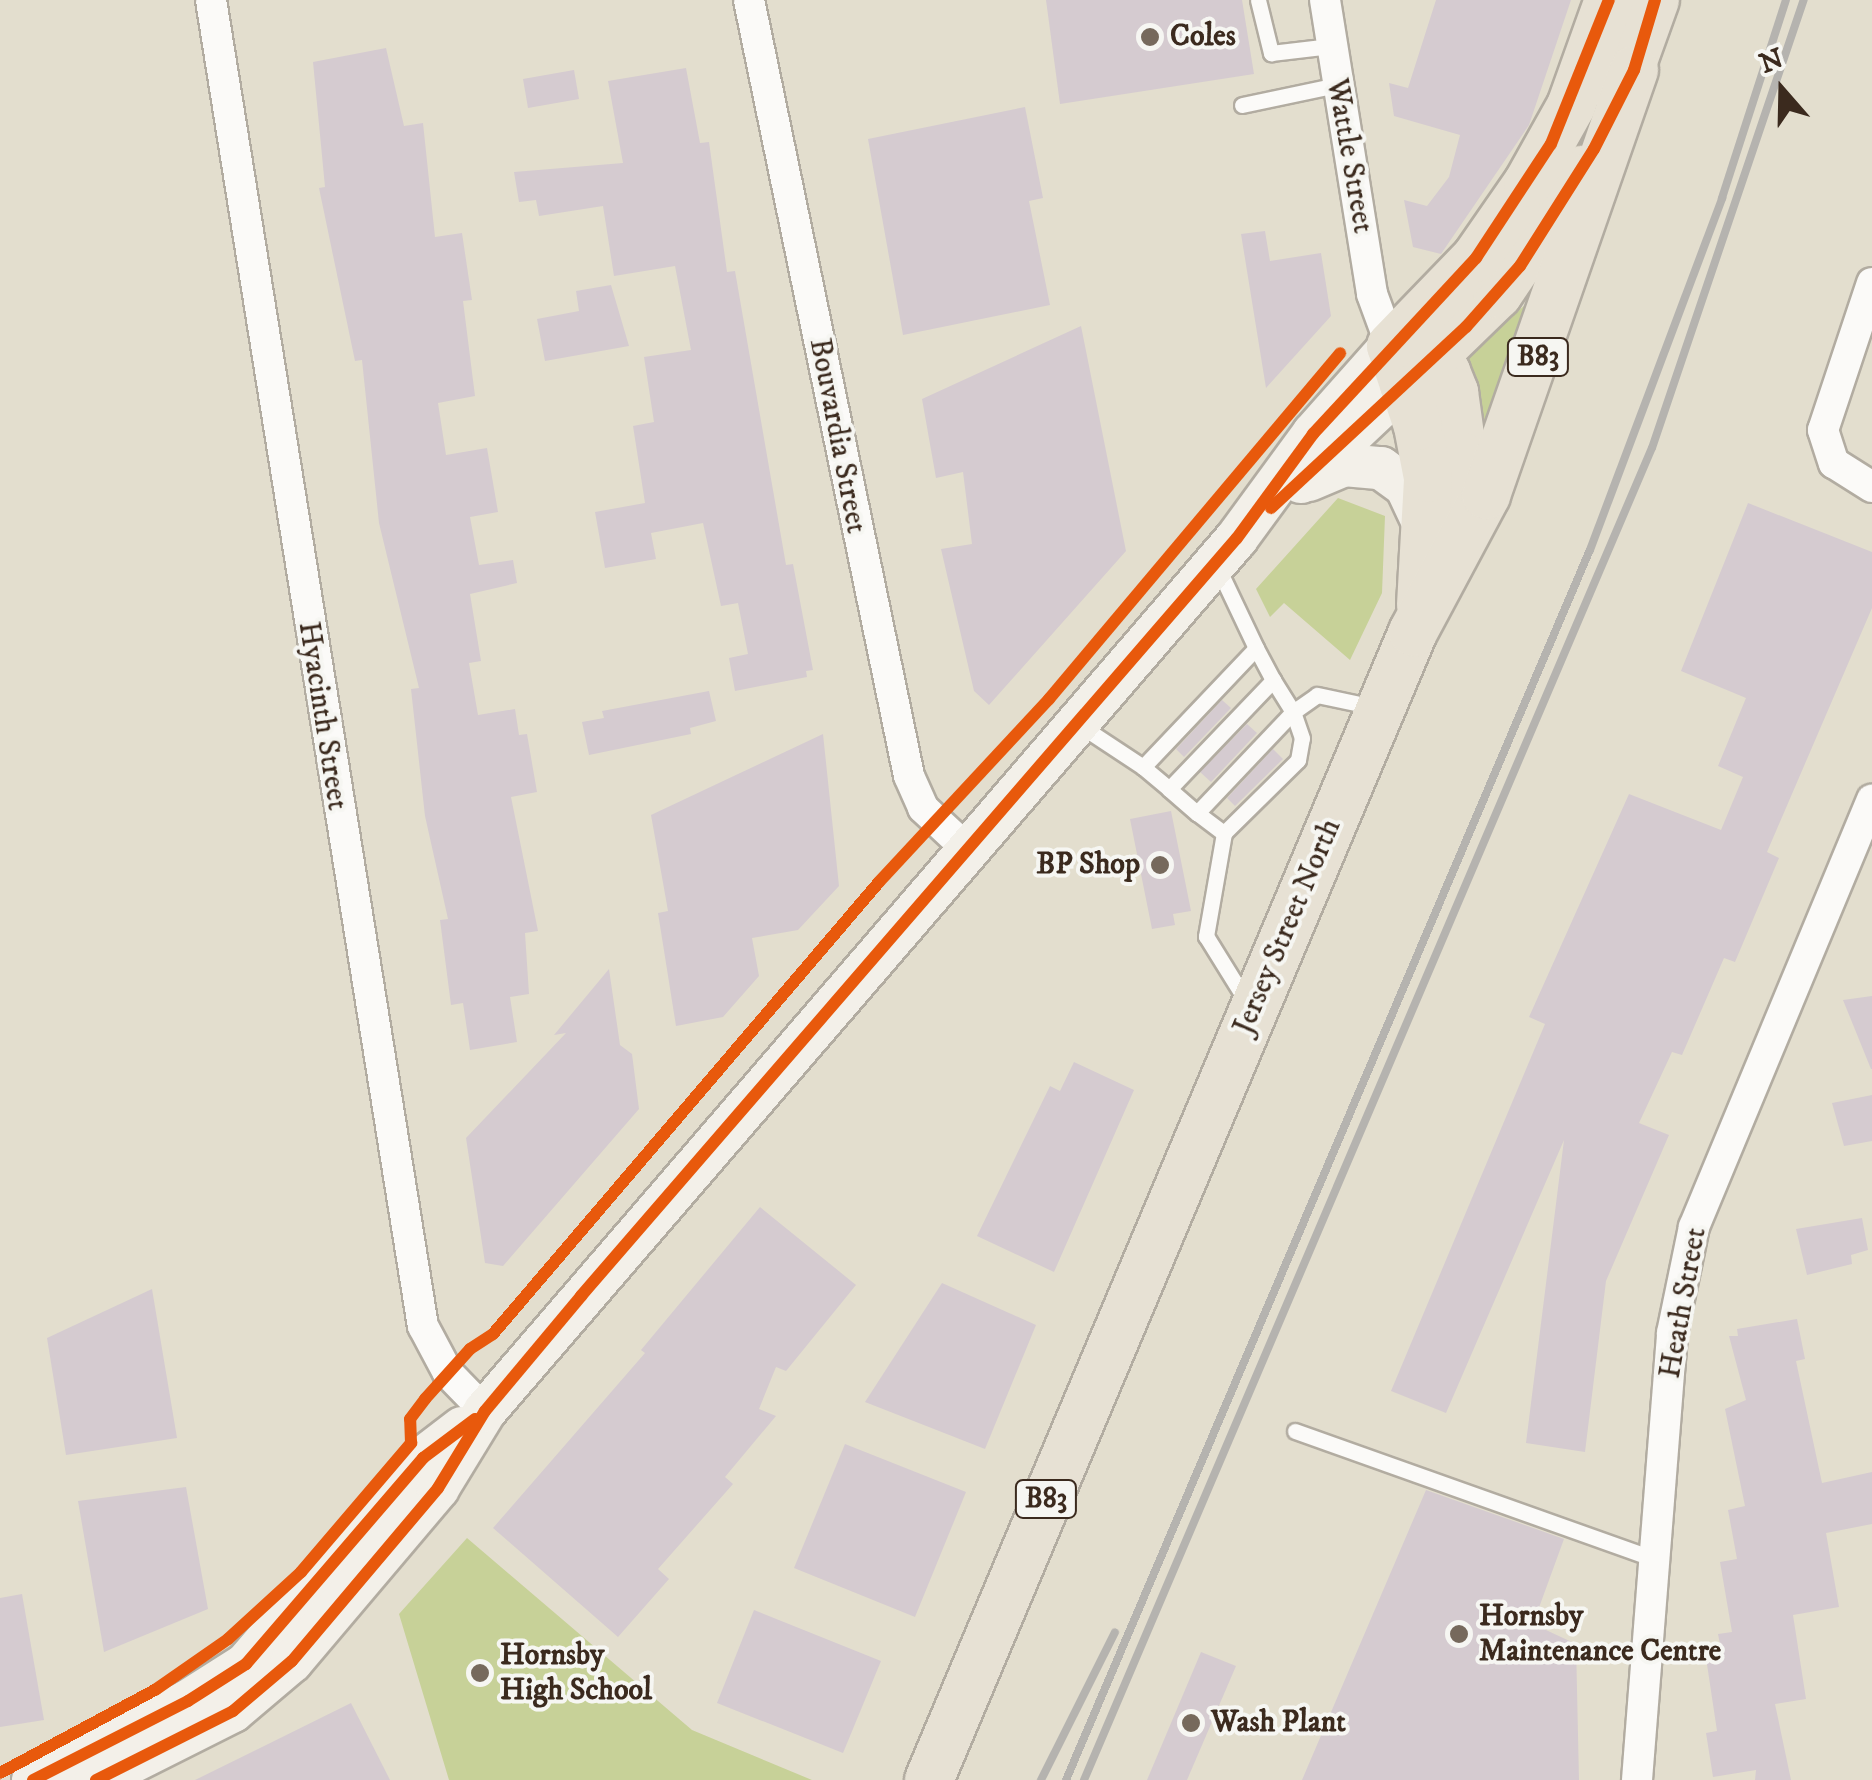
<!DOCTYPE html>
<html>
<head>
<meta charset="utf-8">
<style>
	body { margin:0 }
	#map { position:relative; width:1872px; height:1780px; overflow:hidden; background:#e3dece; font-family:"IM FELL DW Pica",serif }
	div>[style] { position:absolute }
	[style*='--x'] { left:calc(var(--x)*1px); top:calc(var(--y)*1px); width:calc(var(--w)*1px); rotate:calc(var(--a)*1deg) }
	.green>* { inset:0; background:#c7d198 }
	.building>* { inset:0; background:#d5cbd0 }
	.roads { filter:drop-shadow(2px 0 #b2aca1) drop-shadow(-2px 0 #b2aca1) drop-shadow(0 2px #b2aca1) drop-shadow(0 -2px #b2aca1) }
	.lane>* { height:15px; margin:-7.5px; padding:0 7.5px; transform-origin:7.5px; border-radius:7.5px; background:#fbfaf8 }
	.street>* { height:30px; margin:-15px; padding:0 15px; transform-origin:15px; border-radius:15px; background:#fbfaf8 }
	.secondary>* { height:42px; margin:-21px; padding:0 21px; transform-origin:21px; border-radius:21px; background:#f3f0e9 }
	.primary>* { height:48px; margin:-24px; padding:0 24px; transform-origin:24px; border-radius:24px; background:#e7e1d4 }
	.rail>* { height:8px; margin:-4px; padding:0 4px; transform-origin:4px; border-radius:4px; background:#b5b3af }
	.cycleway>* { height:12px; margin:-6px; padding:0 6px; transform-origin:6px; border-radius:6px; background:#e8590c }
	.dots>* { width:28px; height:28px; translate:-50% -50%; box-sizing:border-box; border:5px solid #f6f6f2; border-radius:50% }
	span { translate:-50% -50%; white-space:nowrap; text-align:center; line-height:1.15; -webkit-text-stroke:8px #f6f6f2; paint-order:stroke }
	.shield-label span { padding:2px 8px; background:#f6f6f2; border:2px solid; border-radius:8px; -webkit-text-stroke-width:0 }
	.shield-label { font-size:28px; color:#3b2a1e; font-weight:700 }
	.poi-label { font-size:30px; color:#3b2a1e; font-weight:700 }
	.left { translate:0 -50%; text-align:left }
	.right { translate:-100% -50%; text-align:right }
	.street-label { font-size:30px; color:#3b2a1e }
	.north { position:absolute; left:1732px; top:40px; width:100px; height:100px; -webkit-text-stroke:8px #f6f6f2; paint-order:stroke; rotate:340deg; font-size:28px; font-weight:700; line-height:40px; text-align:center; color:#3b2a1e }
	.north::after { content:''; display:block; margin:auto; width:35px; height:45px; background:#3b2a1e; clip-path:polygon(50% 0,100% 100%,50% 72%,0 100%) }
</style>
</head>
<body>
<div id="map">
	<div class="green">
		<i style="clip-path:polygon(1537px 294px,1481px 453px,1468px 357px)"></i>
		<i style="clip-path:polygon(1338px 498px,1385px 516px,1382px 593px,1350px 660px,1284px 603px,1270px 617px,1256px 589px)"></i>
		<i style="clip-path:polygon(467px 1538px,692px 1730px,812px 1780px,449px 1780px,399px 1614px)"></i>
	</div>
	<div class="building">
		<i style="clip-path:polygon(1046px 0,1242px 0,1254px 74px,1060px 104px)"></i>
		<i style="clip-path:polygon(1436px 0,1571px 0,1529px 125px,1441px 254px,1413px 247px,1404px 200px,1427px 206px,1449px 177px,1460px 135px,1394px 116px,1389px 83px,1408px 88px)"></i>
		<i style="clip-path:polygon(386px 48px,404px 126px,423px 123px,435px 237px,462px 233px,472px 300px,463px 301px,475px 396px,438px 403px,446px 455px,487px 448px,498px 512px,470px 517px,479px 565px,513px 560px,517px 583px,470px 594px,481px 661px,469px 663px,478px 715px,515px 709px,519px 735px,527px 734px,537px 792px,511px 797px,538px 931px,525px 933px,529px 994px,510px 997px,517px 1042px,470px 1050px,463px 1003px,451px 1005px,440px 920px,448px 919px,425px 816px,411px 689px,419px 688px,379px 523px,362px 360px,355px 361px,319px 188px,325px 187px,313px 62px)"></i>
		<i style="clip-path:polygon(686px 68px,700px 143px,709px 142px,727px 272px,735px 271px,786px 565px,793px 564px,813px 670px,806px 671px,807px 677px,735px 691px,729px 658px,748px 654px,738px 603px,721px 606px,703px 523px,651px 533px,656px 559px,605px 568px,595px 512px,645px 503px,633px 426px,654px 422px,644px 357px,691px 350px,675px 266px,614px 276px,603px 206px,539px 216px,536px 200px,519px 202px,514px 172px,623px 163px,608px 81px)"></i>
		<i style="clip-path:polygon(574px 70px,579px 99px,528px 108px,523px 79px)"></i>
		<i style="clip-path:polygon(1025px 107px,1043px 198px,1029px 201px,1050px 305px,903px 335px,868px 139px)"></i>
		<i style="clip-path:polygon(1265px 231px,1270px 261px,1321px 253px,1331px 316px,1266px 388px,1241px 234px)"></i>
		<i style="clip-path:polygon(611px 285px,629px 346px,545px 361px,537px 319px,579px 311px,576px 291px)"></i>
		<i style="clip-path:polygon(1081px 326px,1126px 551px,989px 705px,974px 691px,941px 549px,972px 544px,963px 472px,936px 478px,922px 399px)"></i>
		<i style="clip-path:polygon(1748px 503px,1872px 552px,1872px 608px,1767px 852px,1779px 858px,1735px 962px,1724px 958px,1682px 1055px,1672px 1052px,1639px 1123px,1669px 1135px,1606px 1281px,1585px 1452px,1526px 1443px,1564px 1140px,1446px 1413px,1391px 1391px,1545px 1024px,1529px 1017px,1629px 794px,1721px 830px,1743px 777px,1718px 766px,1746px 698px,1681px 671px)"></i>
		<i style="clip-path:polygon(709px 691px,716px 721px,690px 728px,691px 734px,589px 755px,582px 722px,604px 718px,602px 711px)"></i>
		<i style="clip-path:polygon(1222px 700px,1231px 708px,1184px 757px,1176px 749px)"></i>
		<i style="clip-path:polygon(1247px 724px,1257px 733px,1211px 782px,1200px 772px)"></i>
		<i style="clip-path:polygon(823px 734px,839px 886px,798px 930px,752px 938px,759px 976px,723px 1017px,676px 1026px,658px 913px,668px 911px,651px 815px)"></i>
		<i style="clip-path:polygon(1273px 749px,1283px 759px,1235px 806px,1227px 798px)"></i>
		<i style="clip-path:polygon(1171px 811px,1191px 911px,1173px 914px,1175px 925px,1152px 929px,1130px 819px)"></i>
		<i style="clip-path:polygon(609px 969px,620px 1045px,632px 1054px,639px 1109px,503px 1266px,485px 1263px,466px 1138px,566px 1033px,554px 1035px)"></i>
		<i style="clip-path:polygon(1872px 996px,1872px 1069px,1871px 1069px,1843px 1000px)"></i>
		<i style="clip-path:polygon(1074px 1062px,1134px 1090px,1054px 1272px,977px 1236px,1050px 1086px,1060px 1091px)"></i>
		<i style="clip-path:polygon(1872px 1095px,1872px 1141px,1844px 1146px,1832px 1103px)"></i>
		<i style="clip-path:polygon(760px 1207px,856px 1285px,786px 1371px,776px 1367px,759px 1409px,776px 1416px,725px 1477px,733px 1484px,658px 1569px,669px 1579px,618px 1637px,493px 1528px,645px 1353px,641px 1350px)"></i>
		<i style="clip-path:polygon(1862px 1218px,1868px 1250px,1851px 1255px,1852px 1264px,1807px 1275px,1796px 1229px)"></i>
		<i style="clip-path:polygon(942px 1283px,1036px 1325px,985px 1449px,865px 1402px)"></i>
		<i style="clip-path:polygon(152px 1289px,177px 1438px,66px 1455px,47px 1338px)"></i>
		<i style="clip-path:polygon(1797px 1319px,1805px 1359px,1796px 1361px,1822px 1483px,1872px 1472px,1872px 1524px,1826px 1533px,1839px 1607px,1793px 1615px,1806px 1699px,1775px 1704px,1791px 1780px,1755px 1780px,1756px 1770px,1713px 1777px,1706px 1733px,1717px 1731px,1705px 1651px,1721px 1649px,1718px 1634px,1732px 1632px,1720px 1562px,1737px 1559px,1728px 1510px,1745px 1506px,1725px 1409px,1746px 1400px,1729px 1336px,1738px 1336px,1737px 1329px)"></i>
		<i style="clip-path:polygon(845px 1444px,966px 1492px,915px 1617px,794px 1568px)"></i>
		<i style="clip-path:polygon(186px 1487px,208px 1609px,104px 1652px,78px 1501px)"></i>
		<i style="clip-path:polygon(1426px 1490px,1564px 1539px,1533px 1624px,1576px 1644px,1579px 1780px,1302px 1780px)"></i>
		<i style="clip-path:polygon(22px 1594px,44px 1720px,0 1727px,0 1598px)"></i>
		<i style="clip-path:polygon(754px 1610px,881px 1661px,843px 1753px,717px 1703px)"></i>
		<i style="clip-path:polygon(1201px 1652px,1236px 1666px,1187px 1780px,1147px 1780px)"></i>
		<i style="clip-path:polygon(351px 1703px,390px 1780px,195px 1780px)"></i>
	</div>
	<div class="roads">
		<div class="lane">
			<i style="--x:1258;--y:0;--w:55;--a:76.2"></i>
			<i style="--x:1271;--y:53;--w:60;--a:-6.7"></i>
			<i style="--x:1242;--y:105;--w:97;--a:-11.9"></i>
			<i style="--x:1081;--y:726;--w:74;--a:33.5"></i>
			<i style="--x:1143;--y:767;--w:164;--a:-46.5"></i>
			<i style="--x:1256;--y:648;--w:89;--a:-115.4"></i>
			<i style="--x:1143;--y:767;--w:34;--a:40"></i>
			<i style="--x:1169;--y:789;--w:151;--a:-46.3"></i>
			<i style="--x:1273;--y:680;--w:36;--a:-118"></i>
			<i style="--x:1169;--y:789;--w:37;--a:41"></i>
			<i style="--x:1197;--y:813;--w:139;--a:-46.5"></i>
			<i style="--x:1293;--y:712;--w:38;--a:-122"></i>
			<i style="--x:1197;--y:813;--w:34;--a:37"></i>
			<i style="--x:1224;--y:833;--w:104;--a:-44.6"></i>
			<i style="--x:1298;--y:760;--w:22;--a:-80"></i>
			<i style="--x:1302;--y:738;--w:28;--a:-109"></i>
			<i style="--x:1293;--y:712;--w:29;--a:-35"></i>
			<i style="--x:1317;--y:695;--w:58;--a:11.9"></i>
			<i style="--x:1224;--y:833;--w:105;--a:99.9"></i>
			<i style="--x:1206;--y:936;--w:78;--a:58.2"></i>
			<i style="--x:1295;--y:1431;--w:385;--a:19.6"></i>
		</div>
		<div class="street">
			<i style="--x:211;--y:0;--w:1343;--a:80.92"></i>
			<i style="--x:423;--y:1326;--w:53;--a:62"></i>
			<i style="--x:448;--y:1373;--w:53;--a:45.8"></i>
			<i style="--x:749;--y:0;--w:792;--a:78.35"></i>
			<i style="--x:909;--y:776;--w:35;--a:66"></i>
			<i style="--x:923;--y:808;--w:62;--a:43"></i>
			<i style="--x:1325;--y:0;--w:298;--a:80.9"></i>
			<i style="--x:1372;--y:294;--w:55;--a:69.9"></i>
			<i style="--x:1872;--y:283;--w:155;--a:108.4"></i>
			<i style="--x:1823;--y:430;--w:35;--a:72"></i>
			<i style="--x:1834;--y:463;--w:45;--a:32.3"></i>
			<i style="--x:1637;--y:1780;--w:448;--a:-85.5"></i>
			<i style="--x:1672;--y:1333;--w:108;--a:-78.3"></i>
			<i style="--x:1694;--y:1227;--w:463;--a:-67.4"></i>
		</div>
		<div class="secondary">
			<i style="--x:1309;--y:480;--w:38;--a:-23"></i>
			<i style="--x:1344;--y:465;--w:37;--a:5"></i>
			<i style="--x:1381;--y:468;--w:31;--a:36"></i>
			<i style="--x:1406;--y:486;--w:52;--a:64.9"></i>
			<i style="--x:1301;--y:482;--w:141;--a:-43.3"></i>
			<i style="--x:33;--y:1780;--w:174;--a:-27"></i>
			<i style="--x:188;--y:1701;--w:69;--a:-32.5"></i>
			<i style="--x:246;--y:1664;--w:272;--a:-49.3"></i>
			<i style="--x:423;--y:1458;--w:49;--a:-37.6"></i>
			<i style="--x:96;--y:1780;--w:153;--a:-26.7"></i>
			<i style="--x:233;--y:1711;--w:77;--a:-40.3"></i>
			<i style="--x:292;--y:1661;--w:226;--a:-49.8"></i>
			<i style="--x:438;--y:1488;--w:90;--a:-58.6"></i>
			<i style="--x:485;--y:1411;--w:1152;--a:-49.26"></i>
			<i style="--x:1237;--y:538;--w:129;--a:-53.8"></i>
			<i style="--x:1313;--y:434;--w:118;--a:-48.4"></i>
		</div>
		<div class="primary">
			<i style="--x:1620;--y:97;--w:103;--a:-70.2"></i>
			<i style="--x:1412;--y:336;--w:50;--a:46.6"></i>
			<i style="--x:1446;--y:372;--w:22;--a:68"></i>
			<i style="--x:1454;--y:392;--w:66;--a:82.1"></i>
			<i style="--x:1463;--y:457;--w:71;--a:93.2"></i>
			<i style="--x:1404;--y:385;--w:131;--a:-44.1"></i>
			<i style="--x:1498;--y:294;--w:150;--a:-55.9"></i>
			<i style="--x:1421;--y:605;--w:127;--a:-86.8"></i>
			<i style="--x:1428;--y:478;--w:53;--a:-100.9"></i>
			<i style="--x:1418;--y:426;--w:84;--a:-108.6"></i>
			<i style="--x:1391;--y:346;--w:122;--a:-46"></i>
			<i style="--x:1476;--y:258;--w:91;--a:-55.3"></i>
			<i style="--x:1528;--y:183;--w:88;--a:-60.8"></i>
			<i style="--x:1571;--y:106;--w:113;--a:-70.3"></i>
			<i style="--x:929;--y:1780;--w:1246;--a:-67.14"></i>
			<i style="--x:1413;--y:632;--w:155;--a:-61.9"></i>
			<i style="--x:1486;--y:495;--w:450;--a:-70.8"></i>
		</div>
	</div>
	<div class="rail">
		<i style="--x:1041;--y:1780;--w:165;--a:-63.4"></i>
		<i style="--x:1066;--y:1780;--w:1337;--a:-66.93"></i>
		<i style="--x:1590;--y:550;--w:376;--a:-69.4"></i>
		<i style="--x:1722;--y:198;--w:208;--a:-72.1"></i>
		<i style="--x:1084;--y:1780;--w:1448;--a:-66.91"></i>
		<i style="--x:1652;--y:448;--w:473;--a:-71.3"></i>
	</div>
	<div class="cycleway">
		<i style="--x:1271;--y:508;--w:266;--a:-42.9"></i>
		<i style="--x:1466;--y:327;--w:81;--a:-48.5"></i>
		<i style="--x:1520;--y:266;--w:138;--a:-57.7"></i>
		<i style="--x:1594;--y:149;--w:89;--a:-63.1"></i>
		<i style="--x:1634;--y:70;--w:73;--a:-73.3"></i>
		<i style="--x:0;--y:1773;--w:176;--a:-28.2"></i>
		<i style="--x:155;--y:1690;--w:89;--a:-34.9"></i>
		<i style="--x:228;--y:1639;--w:99;--a:-42.5"></i>
		<i style="--x:301;--y:1572;--w:170;--a:-49.5"></i>
		<i style="--x:411;--y:1443;--w:24;--a:-92"></i>
		<i style="--x:410;--y:1419;--w:25;--a:-53"></i>
		<i style="--x:425;--y:1399;--w:67;--a:-48"></i>
		<i style="--x:470;--y:1349;--w:27;--a:-33"></i>
		<i style="--x:493;--y:1334;--w:594;--a:-49.5"></i>
		<i style="--x:879;--y:882;--w:250;--a:-47.1"></i>
		<i style="--x:1049;--y:699;--w:452;--a:-49.9"></i>
		<i style="--x:33;--y:1780;--w:174;--a:-27"></i>
		<i style="--x:188;--y:1701;--w:69;--a:-32.5"></i>
		<i style="--x:246;--y:1664;--w:272;--a:-49.3"></i>
		<i style="--x:423;--y:1458;--w:65;--a:-36.9"></i>
		<i style="--x:96;--y:1780;--w:153;--a:-26.7"></i>
		<i style="--x:233;--y:1711;--w:77;--a:-40.3"></i>
		<i style="--x:292;--y:1661;--w:226;--a:-49.8"></i>
		<i style="--x:438;--y:1488;--w:90;--a:-58.6"></i>
		<i style="--x:485;--y:1411;--w:150;--a:-50.1"></i>
		<i style="--x:581;--y:1296;--w:1002;--a:-49.13"></i>
		<i style="--x:1237;--y:538;--w:129;--a:-53.8"></i>
		<i style="--x:1313;--y:434;--w:240;--a:-47.2"></i>
		<i style="--x:1476;--y:258;--w:136;--a:-56.7"></i>
		<i style="--x:1551;--y:144;--w:155;--a:-68.1"></i>
	</div>
	<div class="dots">
		<i style="left:1150px;top:37px;background:#76695c"></i>
		<i style="left:1160px;top:865px;background:#76695c"></i>
		<i style="left:1459px;top:1634px;background:#76695c"></i>
		<i style="left:480px;top:1673px;background:#76695c"></i>
		<i style="left:1191px;top:1723px;background:#76695c"></i>
	</div>
	<div class="shield-label">
		<span style="left:1538px;top:357px">B83</span>
		<span style="left:1046px;top:1499px">B83</span>
	</div>
	<div class="poi-label">
		<span class="left" style="left:1170px;top:37px">Coles</span>
		<span class="right" style="left:1140px;top:865px">BP Shop</span>
		<span class="left" style="left:1479px;top:1634px">Hornsby<br>Maintenance Centre</span>
		<span class="left" style="left:500px;top:1673px">Hornsby<br>High School</span>
		<span class="left" style="left:1211px;top:1723px">Wash Plant</span>
	</div>
	<div class="street-label">
		<span style="left:1349px;top:156px;rotate:80deg">Wattle Street</span>
		<span style="left:837px;top:436px;rotate:79deg">Bouvardia Street</span>
		<span style="left:322px;top:716px;rotate:81deg">Hyacinth Street</span>
		<span style="left:1288px;top:927px;rotate:-67deg">Jersey Street North</span>
		<span style="left:1684px;top:1303px;rotate:-80deg">Heath Street</span>
	</div>
	<div class="north">N</div>
</div>
</body>
</html>
